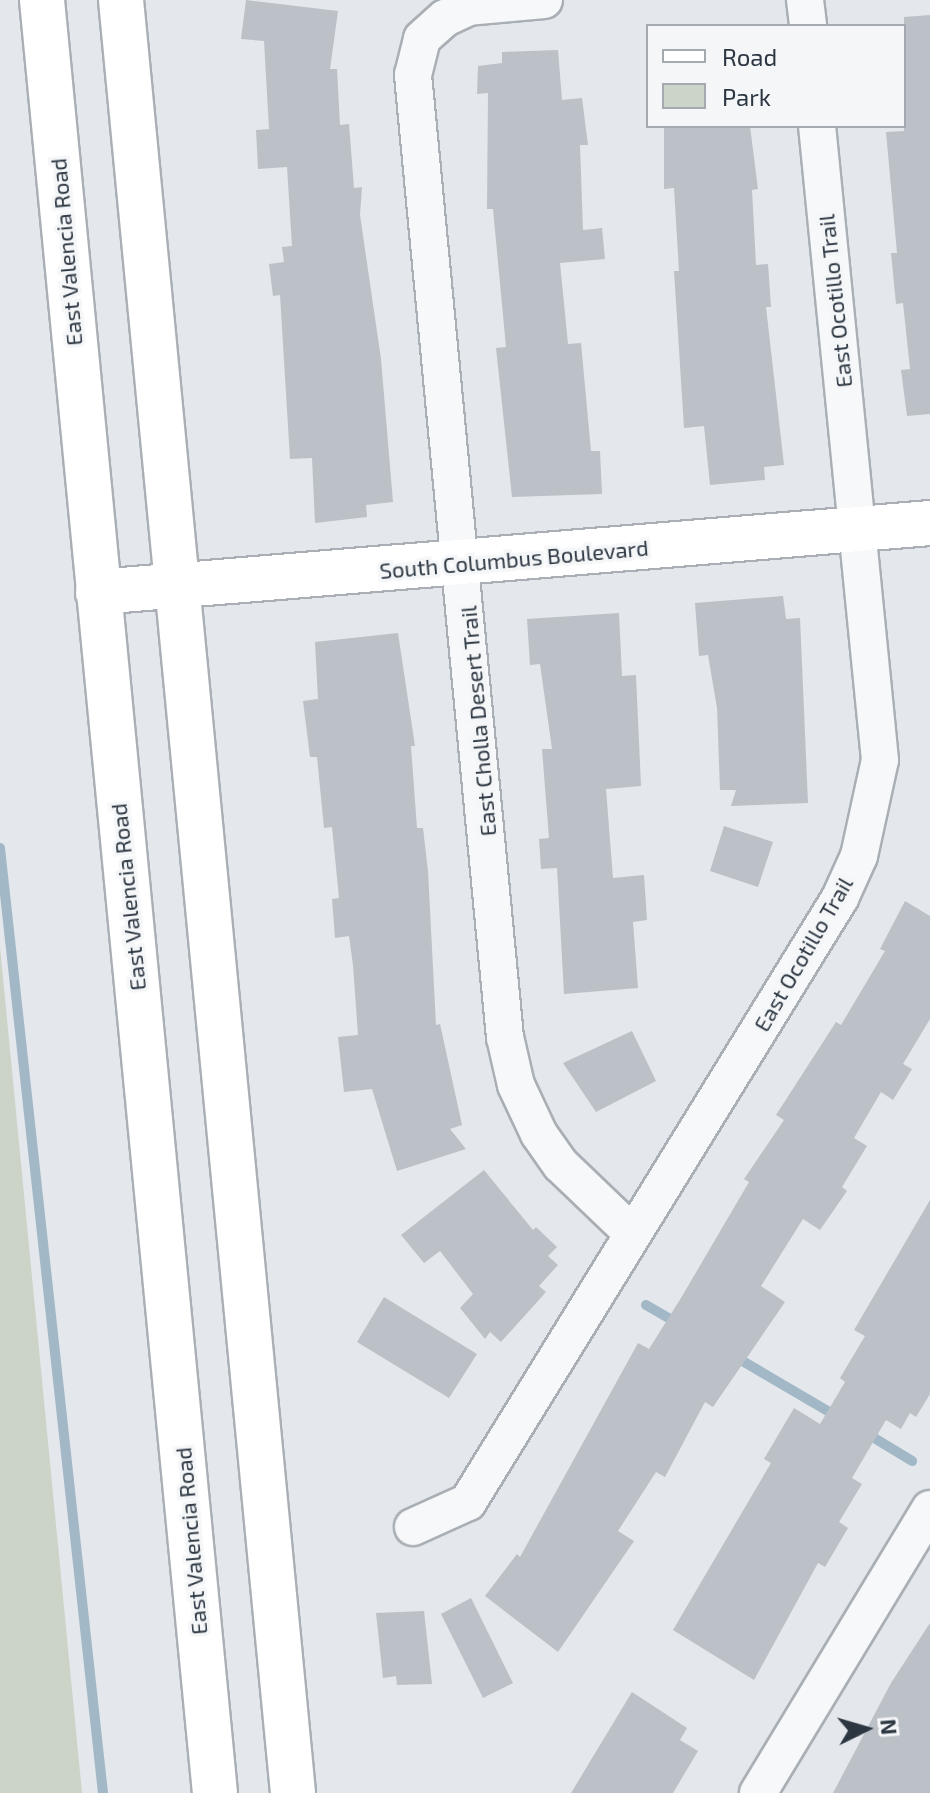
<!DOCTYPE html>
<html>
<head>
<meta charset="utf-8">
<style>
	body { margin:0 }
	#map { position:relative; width:930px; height:1793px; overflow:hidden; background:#e4e7eb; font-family:"Exo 2",sans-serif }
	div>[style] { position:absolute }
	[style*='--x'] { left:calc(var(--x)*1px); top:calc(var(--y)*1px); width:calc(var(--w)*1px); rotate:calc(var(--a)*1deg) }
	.green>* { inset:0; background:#cbd4c6 }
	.stream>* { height:10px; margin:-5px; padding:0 5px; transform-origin:5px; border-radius:5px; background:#a2b8c7 }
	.building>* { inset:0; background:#bcc1c7 }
	.roads { filter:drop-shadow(2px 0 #a9afb5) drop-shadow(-2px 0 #a9afb5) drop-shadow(0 2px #a9afb5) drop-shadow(0 -2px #a9afb5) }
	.street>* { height:36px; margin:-18px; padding:0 18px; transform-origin:18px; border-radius:18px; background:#f6f8f9 }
	.secondary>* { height:44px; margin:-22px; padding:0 22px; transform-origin:22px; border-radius:22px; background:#fff }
	.primary>* { height:44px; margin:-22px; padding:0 22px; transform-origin:22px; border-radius:22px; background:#fff }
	span { translate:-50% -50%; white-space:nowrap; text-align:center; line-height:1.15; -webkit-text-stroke:7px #f4f6f8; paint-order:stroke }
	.street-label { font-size:22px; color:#2d3742 }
	.legend { position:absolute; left:646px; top:24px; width:260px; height:104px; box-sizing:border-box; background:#f4f6f8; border:2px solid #a4aaaf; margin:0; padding:10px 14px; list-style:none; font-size:24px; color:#2d3742 }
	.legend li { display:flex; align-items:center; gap:16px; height:40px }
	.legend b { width:40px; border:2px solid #a4aaaf }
	.north { position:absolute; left:826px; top:1689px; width:80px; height:80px; -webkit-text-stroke:6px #f4f6f8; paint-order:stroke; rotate:85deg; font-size:22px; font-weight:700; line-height:32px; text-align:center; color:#2d3742 }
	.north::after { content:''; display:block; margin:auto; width:28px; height:36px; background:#2d3742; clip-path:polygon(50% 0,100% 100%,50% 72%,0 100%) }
</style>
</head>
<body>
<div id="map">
	<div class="green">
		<i style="clip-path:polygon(0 947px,82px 1793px,0 1793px)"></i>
	</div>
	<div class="stream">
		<i style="--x:0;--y:848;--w:951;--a:83.78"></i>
		<i style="--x:646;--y:1305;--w:38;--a:30"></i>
		<i style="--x:734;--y:1356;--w:121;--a:30.4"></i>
		<i style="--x:866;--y:1433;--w:54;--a:31.3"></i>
	</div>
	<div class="building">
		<i style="clip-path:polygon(246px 0,338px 11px,330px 69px,337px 69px,340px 125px,349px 124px,354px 188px,362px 187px,360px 215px,381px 359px,393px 502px,366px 505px,367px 517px,315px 523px,312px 458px,290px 459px,280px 295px,273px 296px,269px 264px,284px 262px,282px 247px,292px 246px,287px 167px,258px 169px,256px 130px,269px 129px,264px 41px,241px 39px)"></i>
		<i style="clip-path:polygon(930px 15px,930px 414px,907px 416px,901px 370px,910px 369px,903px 303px,896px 304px,891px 253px,897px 253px,886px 132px,904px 131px,904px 17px)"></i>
		<i style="clip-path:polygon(558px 50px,562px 100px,582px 98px,588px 145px,580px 145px,583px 230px,602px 228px,605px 259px,560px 263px,568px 344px,581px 343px,591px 451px,600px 451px,602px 494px,512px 497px,496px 348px,506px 347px,493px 209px,487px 209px,488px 93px,477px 94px,478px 66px,502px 63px,502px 52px)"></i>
		<i style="clip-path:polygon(664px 126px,750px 126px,758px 189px,752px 190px,756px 265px,768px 264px,771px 307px,766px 307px,784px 465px,764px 467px,765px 480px,710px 485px,704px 426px,684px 428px,674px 271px,679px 271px,674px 188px,664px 189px)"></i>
		<i style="clip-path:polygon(783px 596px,786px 619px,800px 618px,808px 803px,731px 806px,736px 790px,720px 790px,717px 708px,708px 655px,699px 656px,695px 603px)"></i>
		<i style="clip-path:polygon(619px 613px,622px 676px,636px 675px,641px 786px,606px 789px,613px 878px,644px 875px,647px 920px,633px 922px,638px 988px,564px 994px,557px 868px,541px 869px,539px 839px,549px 838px,542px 749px,552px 749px,540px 664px,530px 665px,527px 619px)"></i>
		<i style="clip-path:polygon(398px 633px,415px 746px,411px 746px,417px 828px,423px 828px,428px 871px,436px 1025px,440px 1024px,462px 1125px,450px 1129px,466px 1149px,397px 1171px,372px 1089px,344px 1092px,338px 1037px,358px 1035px,353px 965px,349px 936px,335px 938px,332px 899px,339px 898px,332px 827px,324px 828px,317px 757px,310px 757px,303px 701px,318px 699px,315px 642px)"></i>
		<i style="clip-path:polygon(724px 826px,773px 842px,758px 887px,710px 871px)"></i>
		<i style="clip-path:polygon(905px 901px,930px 916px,930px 1019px,903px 1064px,912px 1069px,893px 1100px,881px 1092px,854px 1138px,867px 1146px,842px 1187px,847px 1191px,820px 1230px,803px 1219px,761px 1286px,785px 1302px,713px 1407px,705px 1402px,665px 1477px,656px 1472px,618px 1531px,634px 1541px,558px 1652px,485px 1596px,517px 1554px,520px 1557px,638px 1343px,649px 1349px,681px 1298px,749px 1182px,744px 1179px,784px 1120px,776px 1115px,836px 1022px,841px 1025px,885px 951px,880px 949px)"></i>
		<i style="clip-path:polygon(632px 1031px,656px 1081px,596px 1112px,563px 1063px)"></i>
		<i style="clip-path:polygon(484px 1170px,533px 1230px,536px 1227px,557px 1247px,548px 1256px,558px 1265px,539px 1286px,546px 1292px,501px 1342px,490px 1332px,485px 1339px,460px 1308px,473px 1294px,440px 1251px,424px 1263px,401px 1235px)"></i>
		<i style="clip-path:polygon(930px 1200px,930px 1394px,916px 1417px,910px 1413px,901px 1429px,886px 1420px,852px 1478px,862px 1484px,839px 1522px,848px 1528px,825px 1567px,818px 1563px,754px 1680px,673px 1630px,771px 1463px,764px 1459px,794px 1408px,820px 1424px,845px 1382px,840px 1378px,865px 1336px,854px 1330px)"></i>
		<i style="clip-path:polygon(384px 1297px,477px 1354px,449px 1398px,357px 1342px)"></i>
		<i style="clip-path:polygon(471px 1598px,513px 1683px,483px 1698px,441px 1614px)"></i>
		<i style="clip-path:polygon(424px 1611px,432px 1684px,397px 1685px,396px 1676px,383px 1678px,376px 1613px)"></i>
		<i style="clip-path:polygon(930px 1623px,930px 1793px,833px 1793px,891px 1683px)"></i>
		<i style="clip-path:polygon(632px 1692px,687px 1728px,680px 1740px,698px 1751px,673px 1793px,571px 1793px)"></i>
	</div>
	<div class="roads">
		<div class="street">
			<i style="--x:544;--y:0;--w:75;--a:174.7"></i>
			<i style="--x:469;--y:7;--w:26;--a:155"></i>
			<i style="--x:445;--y:18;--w:31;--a:138"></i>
			<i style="--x:422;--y:39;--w:37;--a:104"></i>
			<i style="--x:413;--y:75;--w:966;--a:84.54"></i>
			<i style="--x:505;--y:1037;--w:49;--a:77.1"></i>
			<i style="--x:516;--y:1085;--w:54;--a:64.9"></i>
			<i style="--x:539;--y:1134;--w:38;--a:55"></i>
			<i style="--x:561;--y:1165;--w:98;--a:43.8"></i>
			<i style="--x:805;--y:0;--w:26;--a:83"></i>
			<i style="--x:413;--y:1527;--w:60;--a:-24.4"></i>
			<i style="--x:468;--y:1502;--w:709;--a:-58.37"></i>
			<i style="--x:840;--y:898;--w:46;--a:-65.7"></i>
			<i style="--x:859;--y:856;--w:98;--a:-77.7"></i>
			<i style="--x:880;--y:760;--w:637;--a:-95.67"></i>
			<i style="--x:758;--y:1793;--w:332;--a:-58.8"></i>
		</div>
		<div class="secondary">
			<i style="--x:98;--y:592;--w:835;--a:-4.74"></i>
		</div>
		<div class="primary">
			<i style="--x:42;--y:0;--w:1801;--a:84.49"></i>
			<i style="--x:121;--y:0;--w:1801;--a:84.52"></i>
		</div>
	</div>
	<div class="street-label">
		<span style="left:66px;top:252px;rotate:-95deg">East Valencia Road</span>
		<span style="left:835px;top:301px;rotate:-96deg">East Ocotillo Trail</span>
		<span style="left:514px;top:559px;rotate:-5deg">South Columbus Boulevard</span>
		<span style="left:478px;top:721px;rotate:-95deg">East Cholla Desert Trail</span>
		<span style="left:128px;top:897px;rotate:-96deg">East Valencia Road</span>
		<span style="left:803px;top:954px;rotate:-60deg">East Ocotillo Trail</span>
		<span style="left:191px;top:1541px;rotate:-95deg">East Valencia Road</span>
	</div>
	<ul class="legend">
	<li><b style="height:10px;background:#fff"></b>Road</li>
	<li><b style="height:22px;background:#cbd4c6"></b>Park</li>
	</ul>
	<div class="north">N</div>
</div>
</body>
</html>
